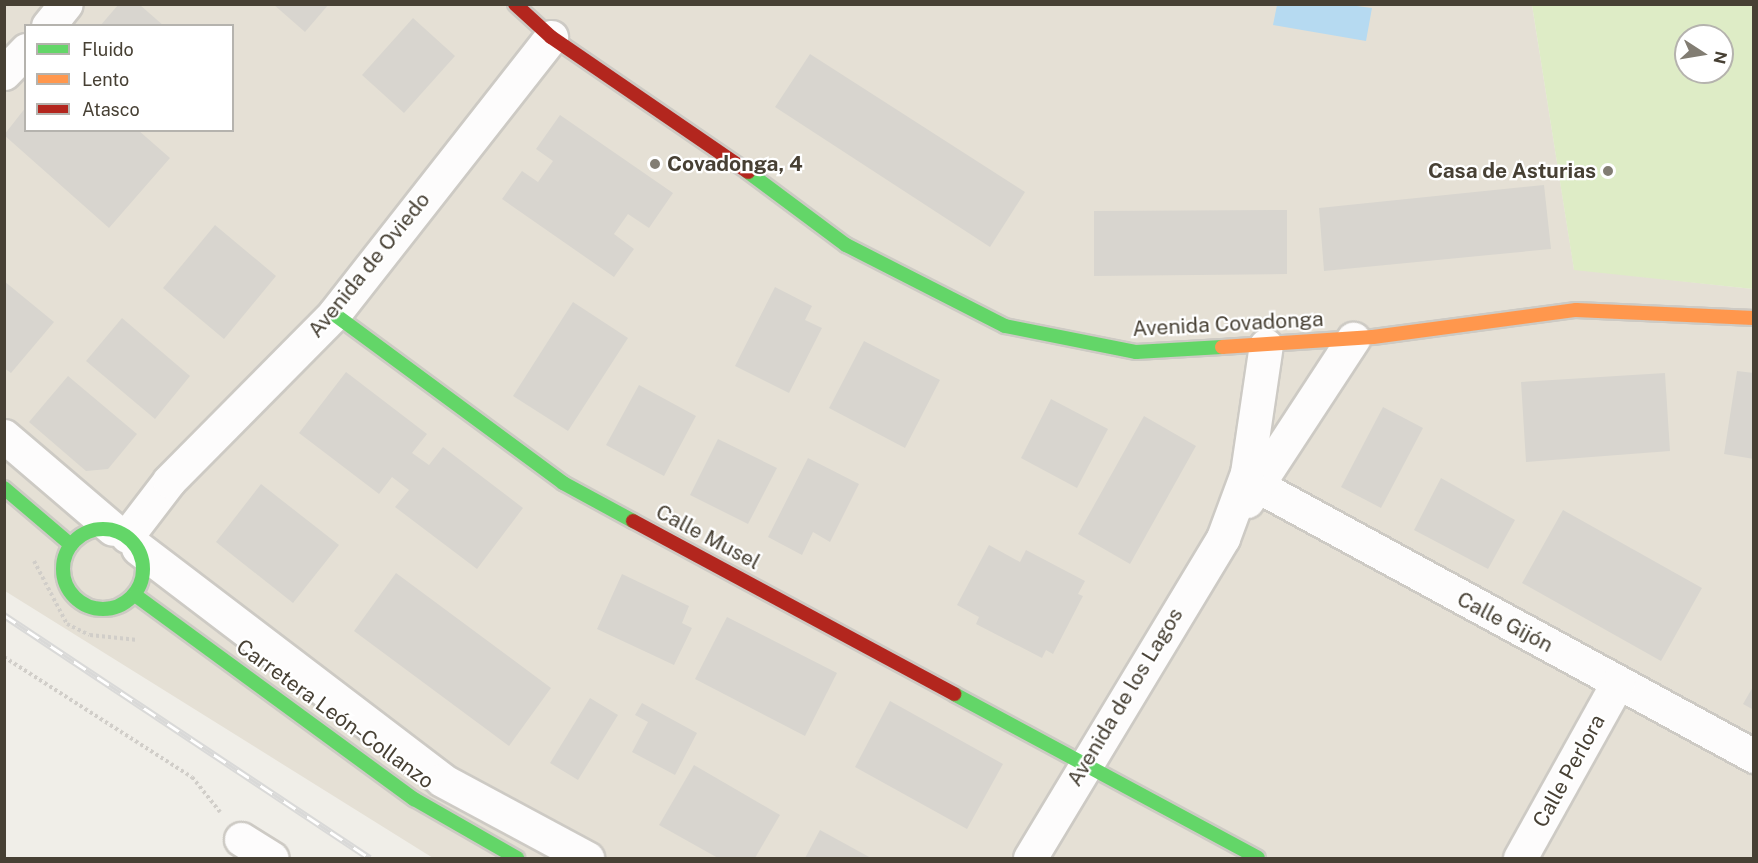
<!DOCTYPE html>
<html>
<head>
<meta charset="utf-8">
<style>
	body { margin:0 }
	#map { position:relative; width:1758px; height:863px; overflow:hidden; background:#f0eee8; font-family:"Public Sans",sans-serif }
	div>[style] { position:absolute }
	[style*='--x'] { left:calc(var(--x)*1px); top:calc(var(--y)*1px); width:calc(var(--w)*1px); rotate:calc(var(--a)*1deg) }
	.residential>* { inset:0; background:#e5e0d5 }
	.green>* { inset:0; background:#deecc6 }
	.water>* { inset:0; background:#b6daf1 }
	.building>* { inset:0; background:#d8d5cf }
	.path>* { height:4px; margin-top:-2px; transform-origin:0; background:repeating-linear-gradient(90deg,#d1cec9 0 3px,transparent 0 6px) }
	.roads { filter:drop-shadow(2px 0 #cdcac4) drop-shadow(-2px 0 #cdcac4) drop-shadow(0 2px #cdcac4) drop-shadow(0 -2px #cdcac4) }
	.street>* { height:33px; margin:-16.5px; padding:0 16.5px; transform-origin:16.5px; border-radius:16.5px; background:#fdfcfc }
	.fast>* { height:14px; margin:-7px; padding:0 7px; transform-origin:7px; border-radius:7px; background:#63d668 }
	.fast>.ring { margin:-7px; padding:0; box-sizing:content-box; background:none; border:14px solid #63d668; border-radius:50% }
	.slow>* { height:14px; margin:-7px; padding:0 7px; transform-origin:7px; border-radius:7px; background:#ff974d }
	.jam>* { height:14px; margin:-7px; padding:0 7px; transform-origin:7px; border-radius:7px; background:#b3261e }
	.rail>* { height:7px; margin-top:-3.5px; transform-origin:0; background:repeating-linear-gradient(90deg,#fff 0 14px,#d9d9d8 0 28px); box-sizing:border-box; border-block:2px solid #d9d9d8 }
	.dots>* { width:16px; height:16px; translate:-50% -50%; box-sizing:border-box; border:3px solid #fff; border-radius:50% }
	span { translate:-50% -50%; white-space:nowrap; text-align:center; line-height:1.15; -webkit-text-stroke:4.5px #fff; paint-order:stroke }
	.poi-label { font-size:21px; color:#474034; font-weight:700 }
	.left { translate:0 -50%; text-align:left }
	.right { translate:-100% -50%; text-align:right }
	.street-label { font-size:21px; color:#474034 }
	.frame { position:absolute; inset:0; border:6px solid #474034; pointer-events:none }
	.legend { position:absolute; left:24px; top:24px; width:210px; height:108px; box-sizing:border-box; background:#fff; border:2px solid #b5b3ae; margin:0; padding:8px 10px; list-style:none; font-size:18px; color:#474034 }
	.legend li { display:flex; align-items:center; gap:12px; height:30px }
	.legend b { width:30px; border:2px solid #b5b3ae }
	.north { position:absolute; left:1674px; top:24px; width:60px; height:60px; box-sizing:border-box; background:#fff; border:2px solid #b5b3ae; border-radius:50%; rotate:102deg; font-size:16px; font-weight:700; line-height:24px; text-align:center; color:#474034 }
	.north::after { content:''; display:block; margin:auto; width:21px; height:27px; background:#827d73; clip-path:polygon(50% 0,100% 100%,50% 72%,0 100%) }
</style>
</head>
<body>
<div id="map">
	<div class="residential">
		<i style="clip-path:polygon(evenodd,4px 5px,1532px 5px,1574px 269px,1753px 289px,1753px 858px,433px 858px,5px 591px,4px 5px,26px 26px,232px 26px,232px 130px,26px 130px,26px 26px)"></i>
	</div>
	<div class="green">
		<i style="clip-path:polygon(evenodd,1532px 5px,1753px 5px,1753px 289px,1574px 270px,1532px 5px,1686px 36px,1722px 36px,1722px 72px,1686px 72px,1686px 36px)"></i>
	</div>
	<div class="water">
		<i style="clip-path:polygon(1349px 5px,1372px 8px,1366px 41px,1273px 25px,1277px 5px)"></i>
	</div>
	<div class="building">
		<i style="clip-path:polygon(273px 4px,329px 4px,305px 32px)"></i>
		<i style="clip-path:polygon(118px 5px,140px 5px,164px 26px,100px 26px)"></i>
		<i style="clip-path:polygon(413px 18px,455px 56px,404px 113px,362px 75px)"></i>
		<i style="clip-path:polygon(810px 54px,1025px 192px,990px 247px,775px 107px)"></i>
		<i style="clip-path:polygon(26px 107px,26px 130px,138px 130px,170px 158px,109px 228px,4px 135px)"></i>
		<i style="clip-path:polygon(560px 115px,673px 193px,649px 228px,628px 214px,614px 234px,634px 249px,614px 277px,502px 199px,522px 171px,538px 182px,553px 161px,536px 149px)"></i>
		<i style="clip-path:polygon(1544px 185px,1551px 249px,1324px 271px,1319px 208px)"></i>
		<i style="clip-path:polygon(1287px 210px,1287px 274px,1094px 276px,1094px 211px)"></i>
		<i style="clip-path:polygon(215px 225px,276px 276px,224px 339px,163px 288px)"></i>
		<i style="clip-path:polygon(4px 281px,54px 322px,11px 373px,4px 368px)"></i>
		<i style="clip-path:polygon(775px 287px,812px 306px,805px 320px,822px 328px,789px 393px,735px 366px)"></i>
		<i style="clip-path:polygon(573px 302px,628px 338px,568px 431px,513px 396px)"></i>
		<i style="clip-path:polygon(122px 318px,190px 376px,155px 419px,86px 361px)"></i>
		<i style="clip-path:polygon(864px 341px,940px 380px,905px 448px,829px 408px)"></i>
		<i style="clip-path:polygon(1737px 371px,1754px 373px,1754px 459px,1724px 454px)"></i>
		<i style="clip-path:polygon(346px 372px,427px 434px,412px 453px,429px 465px,443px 447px,523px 508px,477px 569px,395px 507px,409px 490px,392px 477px,379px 494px,299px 433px)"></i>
		<i style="clip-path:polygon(1665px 373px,1670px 451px,1526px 462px,1521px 382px)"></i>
		<i style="clip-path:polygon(68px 376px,137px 434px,108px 469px,86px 471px,29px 422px)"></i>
		<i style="clip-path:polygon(639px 385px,696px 416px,664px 476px,606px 445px)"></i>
		<i style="clip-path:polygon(1051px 399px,1108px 429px,1077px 488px,1021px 458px)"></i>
		<i style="clip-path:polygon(1383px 407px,1423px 428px,1381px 508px,1341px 487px)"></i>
		<i style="clip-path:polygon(1144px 416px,1196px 446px,1130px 564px,1078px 534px)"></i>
		<i style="clip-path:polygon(718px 439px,777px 468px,748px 524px,690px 495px)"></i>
		<i style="clip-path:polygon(808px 458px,859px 484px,830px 542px,813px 532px,802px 555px,768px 537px)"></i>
		<i style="clip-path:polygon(1441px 478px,1515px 520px,1488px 569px,1414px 530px)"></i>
		<i style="clip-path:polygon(261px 484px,339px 545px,293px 603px,216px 542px)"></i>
		<i style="clip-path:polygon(1563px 510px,1702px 588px,1661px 661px,1522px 583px)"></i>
		<i style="clip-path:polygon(989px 545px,1020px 562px,1026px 550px,1085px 581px,1078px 594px,1083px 596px,1053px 654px,1046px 650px,1042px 658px,976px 624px,979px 617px,957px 605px)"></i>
		<i style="clip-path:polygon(396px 573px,551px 688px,509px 746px,354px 631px)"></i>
		<i style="clip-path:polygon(622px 574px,689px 606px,682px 623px,692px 628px,674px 665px,597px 629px)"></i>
		<i style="clip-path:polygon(727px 617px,837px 673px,805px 736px,695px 679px)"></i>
		<i style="clip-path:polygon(1754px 685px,1754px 710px,1743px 704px)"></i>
		<i style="clip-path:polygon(590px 698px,618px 715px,578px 780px,550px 763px)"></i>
		<i style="clip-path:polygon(890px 701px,1003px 764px,967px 829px,855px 767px)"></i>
		<i style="clip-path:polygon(642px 703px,697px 733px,675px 775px,632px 752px,648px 722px,635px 715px)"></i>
		<i style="clip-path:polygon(694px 765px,780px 815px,755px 858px,718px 858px,659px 825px)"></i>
		<i style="clip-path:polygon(820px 830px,871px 858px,805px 858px)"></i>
	</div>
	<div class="path">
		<i style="--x:34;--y:561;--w:71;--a:62.4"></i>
		<i style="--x:67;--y:624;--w:25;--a:26"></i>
		<i style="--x:90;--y:635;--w:48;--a:5.9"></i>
		<i style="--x:4;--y:657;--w:223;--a:32.6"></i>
		<i style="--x:192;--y:777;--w:45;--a:51.3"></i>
	</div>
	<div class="roads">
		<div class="street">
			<i style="--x:48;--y:26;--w:28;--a:-51"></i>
			<i style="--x:4;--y:73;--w:32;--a:-46"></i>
			<i style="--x:4;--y:436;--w:143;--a:40.5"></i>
			<i style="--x:1258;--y:486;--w:565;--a:28.56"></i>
			<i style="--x:1247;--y:501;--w:194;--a:-56.8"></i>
			<i style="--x:127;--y:536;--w:69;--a:-52.6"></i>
			<i style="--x:169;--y:481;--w:235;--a:-45.3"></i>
			<i style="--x:334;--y:314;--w:352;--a:-51.9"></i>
			<i style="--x:138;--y:548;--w:382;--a:37.3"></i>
			<i style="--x:442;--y:780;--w:165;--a:28.3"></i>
			<i style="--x:241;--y:839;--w:36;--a:32"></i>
			<i style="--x:1030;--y:858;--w:374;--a:-58.9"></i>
			<i style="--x:1223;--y:538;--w:69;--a:-69.7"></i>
			<i style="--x:1247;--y:473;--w:129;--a:-81.6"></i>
			<i style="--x:1520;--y:858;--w:201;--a:-60.9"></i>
		</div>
		<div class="fast">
			<i style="--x:748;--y:172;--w:122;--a:36.7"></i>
			<i style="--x:846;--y:245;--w:178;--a:27"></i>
			<i style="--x:1005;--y:326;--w:134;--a:11.2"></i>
			<i style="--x:1136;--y:352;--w:86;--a:-3.3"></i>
			<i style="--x:334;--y:314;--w:285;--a:36.4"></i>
			<i style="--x:563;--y:483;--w:80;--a:28.5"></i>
			<i style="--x:4;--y:488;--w:88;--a:40.4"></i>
			<i class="ring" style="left:63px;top:529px;width:66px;height:66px"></i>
			<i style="--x:135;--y:595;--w:346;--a:36.2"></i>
			<i style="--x:414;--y:799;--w:119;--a:29.8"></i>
			<i style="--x:954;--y:694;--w:345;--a:28.3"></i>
		</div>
		<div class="slow">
			<i style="--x:1222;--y:347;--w:151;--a:-3.8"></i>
			<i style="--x:1373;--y:337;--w:205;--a:-7.6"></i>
			<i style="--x:1576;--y:310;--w:178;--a:2.6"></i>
		</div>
		<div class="jam">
			<i style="--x:515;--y:4;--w:49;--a:42.5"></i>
			<i style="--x:551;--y:37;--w:239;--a:34.4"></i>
			<i style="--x:633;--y:521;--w:365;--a:28.3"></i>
		</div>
	</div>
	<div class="rail">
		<i style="--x:4;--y:615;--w:439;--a:33.6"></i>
	</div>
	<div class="dots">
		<i style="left:655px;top:164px;background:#827d73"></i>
		<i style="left:1608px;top:171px;background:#827d73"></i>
	</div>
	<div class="poi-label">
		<span class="left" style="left:667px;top:164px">Covadonga, 4</span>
		<span class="right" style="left:1596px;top:171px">Casa de Asturias</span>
	</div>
	<div class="street-label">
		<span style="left:369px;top:265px;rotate:-51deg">Avenida de Oviedo</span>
		<span style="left:1228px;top:324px;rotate:-3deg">Avenida Covadonga</span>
		<span style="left:708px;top:537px;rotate:28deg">Calle Musel</span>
		<span style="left:1505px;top:622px;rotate:28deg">Calle Gijón</span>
		<span style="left:1125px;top:697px;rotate:-59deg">Avenida de los Lagos</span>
		<span style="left:335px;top:714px;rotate:36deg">Carretera León-Collanzo</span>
		<span style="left:1569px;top:771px;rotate:-61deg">Calle Perlora</span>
	</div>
	<div class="frame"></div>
	<ul class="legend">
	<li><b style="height:8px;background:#63d668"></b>Fluido</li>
	<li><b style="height:8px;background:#ff974d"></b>Lento</li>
	<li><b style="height:8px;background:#b3261e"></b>Atasco</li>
	</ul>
	<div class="north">N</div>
</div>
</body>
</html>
